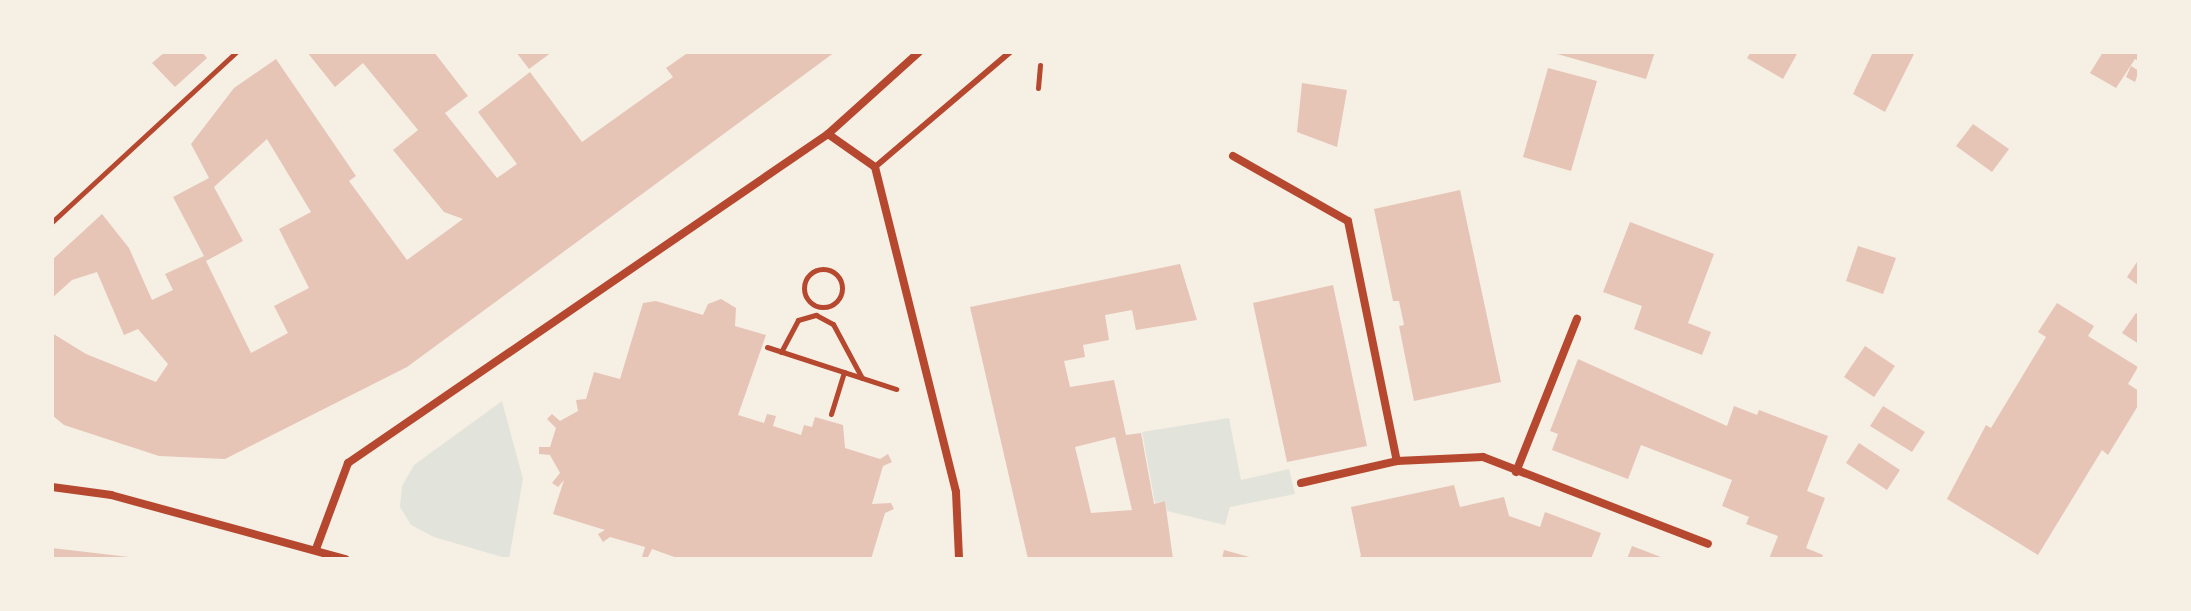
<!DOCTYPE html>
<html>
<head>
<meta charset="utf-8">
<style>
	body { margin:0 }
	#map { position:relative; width:2191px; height:611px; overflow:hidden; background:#f6efe4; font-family:Helvetica,sans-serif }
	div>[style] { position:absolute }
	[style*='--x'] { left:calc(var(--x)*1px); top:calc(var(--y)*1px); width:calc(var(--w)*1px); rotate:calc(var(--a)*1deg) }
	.green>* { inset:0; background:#e2e4dc }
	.building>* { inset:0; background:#e6c5b7 }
	.path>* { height:5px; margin:-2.5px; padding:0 2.5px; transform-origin:2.5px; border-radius:2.5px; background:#b5482f }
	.path>.ring { margin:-2.5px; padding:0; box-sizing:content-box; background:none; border:5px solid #b5482f; border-radius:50% }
	.service>* { height:6px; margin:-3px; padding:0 3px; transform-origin:3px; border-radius:3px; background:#b5482f }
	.minor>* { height:8px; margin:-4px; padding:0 4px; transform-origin:4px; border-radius:4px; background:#b5482f }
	span { translate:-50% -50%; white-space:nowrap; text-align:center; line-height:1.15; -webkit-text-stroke:6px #f6efe4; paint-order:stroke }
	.frame { position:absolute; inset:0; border:54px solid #f6efe4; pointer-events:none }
</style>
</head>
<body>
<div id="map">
	<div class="green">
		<i style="clip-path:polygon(502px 401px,523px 479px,509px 559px,434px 537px,411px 525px,400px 507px,402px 486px,414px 465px)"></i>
		<i style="clip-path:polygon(1229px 418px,1241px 480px,1289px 469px,1295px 494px,1230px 507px,1225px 525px,1167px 511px,1165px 501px,1155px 503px,1142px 432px)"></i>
	</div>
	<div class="building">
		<i style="clip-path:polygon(165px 52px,202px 52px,207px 58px,175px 87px,152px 63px)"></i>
		<i style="clip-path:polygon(evenodd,307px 52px,434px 52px,468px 96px,445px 113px,497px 178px,517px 164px,478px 112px,530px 72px,582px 142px,673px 77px,666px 68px,689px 52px,835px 52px,407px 367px,225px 459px,159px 456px,64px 425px,52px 415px,52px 333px,86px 354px,156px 382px,168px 364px,138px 329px,124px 335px,97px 272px,72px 280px,52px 298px,52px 260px,102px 214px,129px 248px,152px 300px,173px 290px,165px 274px,204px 256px,173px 197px,209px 178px,191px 144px,234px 88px,276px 59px,356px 176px,349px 181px,407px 260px,463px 219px,444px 212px,393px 150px,418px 130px,363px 63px,335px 87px,307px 52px,267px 139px,311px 212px,279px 229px,309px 288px,274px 306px,288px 333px,251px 353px,206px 261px,243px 241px,214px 187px,267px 139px)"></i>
		<i style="clip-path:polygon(516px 52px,552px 52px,529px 69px)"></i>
		<i style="clip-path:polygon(1550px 52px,1655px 52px,1646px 79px)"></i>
		<i style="clip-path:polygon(1751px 52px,1798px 52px,1783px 79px,1747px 58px)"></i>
		<i style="clip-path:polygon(1873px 52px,1915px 52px,1885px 112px,1853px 94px)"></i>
		<i style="clip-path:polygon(2103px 52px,2139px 52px,2139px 61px,2135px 59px,2116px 88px,2090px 73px)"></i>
		<i style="clip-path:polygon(2131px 66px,2139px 71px,2135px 82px,2126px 77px)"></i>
		<i style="clip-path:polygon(1548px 68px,1597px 81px,1571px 171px,1523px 157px)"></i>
		<i style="clip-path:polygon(1302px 83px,1347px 90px,1337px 147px,1297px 132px)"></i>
		<i style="clip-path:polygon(1973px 124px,2009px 149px,1992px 172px,1956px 146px)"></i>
		<i style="clip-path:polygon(1460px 190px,1501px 382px,1414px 401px,1399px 326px,1404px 325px,1399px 301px,1393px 301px,1374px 209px)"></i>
		<i style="clip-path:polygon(1630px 222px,1714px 254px,1688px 323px,1711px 332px,1702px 355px,1634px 329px,1642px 306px,1603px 292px)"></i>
		<i style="clip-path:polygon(1858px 246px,1896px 258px,1883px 294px,1846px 281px)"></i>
		<i style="clip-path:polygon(2139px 259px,2139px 286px,2127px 277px)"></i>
		<i style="clip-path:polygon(evenodd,1180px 264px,1197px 320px,1136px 330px,1132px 310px,1105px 315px,1109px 340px,1083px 345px,1085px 357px,1064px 361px,1070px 387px,1114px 380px,1126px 435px,1141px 433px,1154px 504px,1165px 501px,1173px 559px,1028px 559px,970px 307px,1180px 264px,1115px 437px,1132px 510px,1091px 513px,1075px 447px,1115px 437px)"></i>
		<i style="clip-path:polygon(1333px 285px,1367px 446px,1287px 462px,1253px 303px)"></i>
		<i style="clip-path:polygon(721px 299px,736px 308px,735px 326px,766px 335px,738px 415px,764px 423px,767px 414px,776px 416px,773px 426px,801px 435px,804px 425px,812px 427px,815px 417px,843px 425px,845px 448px,880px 459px,888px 454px,892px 462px,883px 466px,872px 504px,891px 503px,894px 509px,885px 513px,871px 559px,680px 559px,652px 549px,647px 559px,642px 557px,645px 547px,610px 537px,603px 542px,598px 534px,605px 530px,553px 514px,564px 480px,558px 487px,552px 483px,560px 473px,550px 455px,539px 454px,539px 447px,550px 447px,556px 428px,547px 419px,552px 414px,560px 421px,578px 411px,576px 400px,586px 399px,594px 372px,620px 379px,643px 303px,656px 301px,703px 315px,708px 304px)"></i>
		<i style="clip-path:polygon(2057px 303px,2094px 326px,2088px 336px,2138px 367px,2128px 384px,2139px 391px,2139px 404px,2108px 455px,2102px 450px,2038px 555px,1947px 499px,1986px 425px,1991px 428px,2046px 337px,2038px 332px)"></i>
		<i style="clip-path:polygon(2136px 313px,2139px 315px,2139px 344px,2122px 333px)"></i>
		<i style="clip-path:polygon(1865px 346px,1895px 366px,1874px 397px,1844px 377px)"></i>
		<i style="clip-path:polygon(1578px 359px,1727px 426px,1734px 406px,1757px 415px,1759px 410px,1828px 436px,1807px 491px,1825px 498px,1806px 548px,1823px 555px,1821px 559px,1769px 559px,1778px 536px,1746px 524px,1749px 517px,1722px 506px,1732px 480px,1641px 445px,1628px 479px,1552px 450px,1558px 434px,1550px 431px)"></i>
		<i style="clip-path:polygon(1883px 406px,1925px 432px,1912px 452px,1870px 426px)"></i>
		<i style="clip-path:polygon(1859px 443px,1900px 470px,1887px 490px,1846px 463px)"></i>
		<i style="clip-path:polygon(1454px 485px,1460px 507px,1504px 497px,1509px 516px,1540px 527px,1545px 512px,1601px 533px,1591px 559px,1355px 559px,1361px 556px,1351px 507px)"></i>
		<i style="clip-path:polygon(1632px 546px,1666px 559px,1627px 559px)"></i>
		<i style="clip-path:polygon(52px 548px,129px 557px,129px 559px,52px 559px)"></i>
		<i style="clip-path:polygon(1224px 550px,1253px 558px,1253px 559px,1222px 559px)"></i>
	</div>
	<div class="path">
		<i style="--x:1038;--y:88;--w:23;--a:-85"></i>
		<i style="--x:52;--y:222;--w:251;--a:-42.7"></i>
		<i class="ring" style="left:804px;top:269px;width:33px;height:33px"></i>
		<i style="--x:767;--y:347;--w:136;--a:18"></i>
		<i style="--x:781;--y:352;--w:36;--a:-62"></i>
		<i style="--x:798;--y:320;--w:19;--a:-16"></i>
		<i style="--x:816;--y:315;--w:19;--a:28"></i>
		<i style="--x:833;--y:324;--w:61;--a:61.8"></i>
		<i style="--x:831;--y:414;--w:44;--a:-72.8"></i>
	</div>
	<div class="service">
		<i style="--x:875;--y:167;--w:177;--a:-40.4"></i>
	</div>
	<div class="minor">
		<i style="--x:828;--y:134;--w:57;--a:35.1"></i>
		<i style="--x:875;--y:167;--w:335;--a:76"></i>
		<i style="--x:956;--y:492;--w:67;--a:87.4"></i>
		<i style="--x:1233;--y:156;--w:132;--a:29.5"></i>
		<i style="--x:1348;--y:221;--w:245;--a:78.5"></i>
		<i style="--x:1516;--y:472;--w:165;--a:-68.3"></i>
		<i style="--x:1301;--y:483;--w:98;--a:-12.9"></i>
		<i style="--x:1397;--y:461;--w:86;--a:-2.7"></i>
		<i style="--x:1483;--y:457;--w:241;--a:21.1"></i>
		<i style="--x:52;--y:487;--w:60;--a:7.7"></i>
		<i style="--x:111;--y:495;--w:243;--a:15.3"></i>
		<i style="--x:316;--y:549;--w:92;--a:-69.6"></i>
		<i style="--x:348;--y:463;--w:582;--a:-34.43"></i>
		<i style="--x:828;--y:134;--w:122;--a:-42"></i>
	</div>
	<div class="frame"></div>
</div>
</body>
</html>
